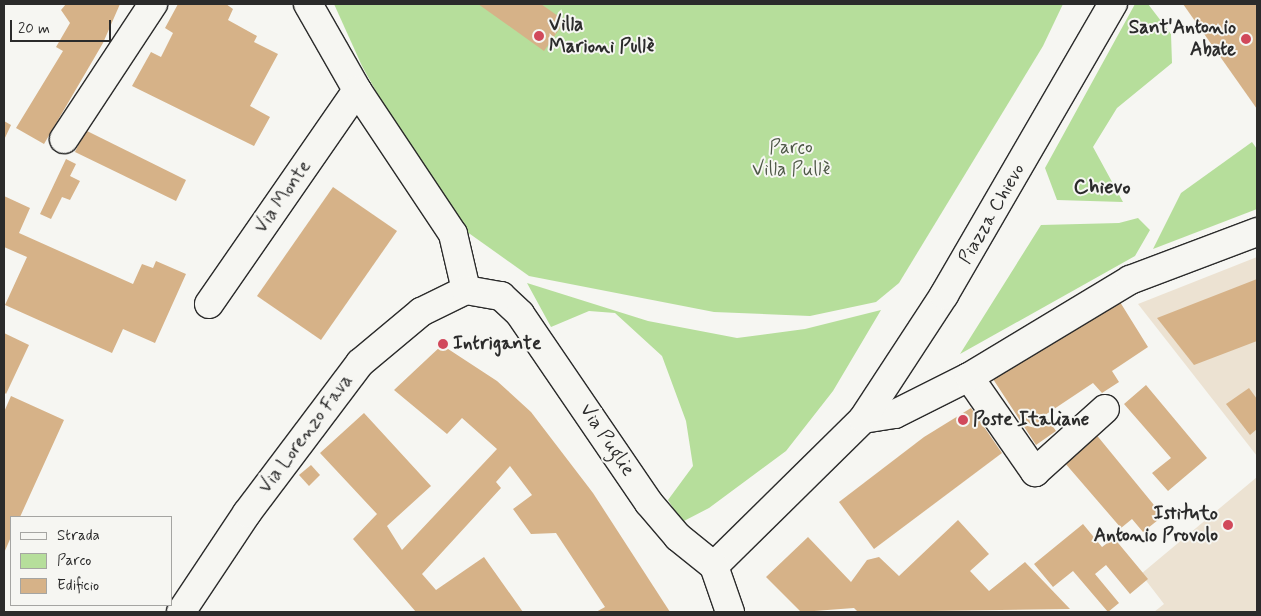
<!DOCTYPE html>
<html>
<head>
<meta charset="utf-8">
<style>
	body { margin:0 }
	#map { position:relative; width:1261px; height:616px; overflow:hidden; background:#f6f6f2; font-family:Mynerve,sans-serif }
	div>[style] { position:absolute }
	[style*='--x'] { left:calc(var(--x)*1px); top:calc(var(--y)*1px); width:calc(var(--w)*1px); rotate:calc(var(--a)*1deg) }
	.built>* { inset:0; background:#ece2d2 }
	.green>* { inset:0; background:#b6de9b }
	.building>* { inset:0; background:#d6b288 }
	.roads { filter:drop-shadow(1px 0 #2b2b2b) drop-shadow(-1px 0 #2b2b2b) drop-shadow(0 1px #2b2b2b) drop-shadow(0 -1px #2b2b2b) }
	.street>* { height:28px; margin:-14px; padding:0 14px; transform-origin:14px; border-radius:14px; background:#f6f6f2 }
	.dots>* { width:14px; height:14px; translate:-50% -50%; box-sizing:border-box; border:2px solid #f6f6f2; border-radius:50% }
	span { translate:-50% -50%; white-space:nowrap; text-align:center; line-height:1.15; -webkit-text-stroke:4px #f6f6f2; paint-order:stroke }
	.poi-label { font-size:19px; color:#2b2b2b; font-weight:700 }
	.left { translate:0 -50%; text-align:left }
	.right { translate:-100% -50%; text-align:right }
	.park-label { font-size:19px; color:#4e5847 }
	.street-label { font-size:19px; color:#2b2b2b }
	.quarter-label { font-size:21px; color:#2b2b2b; font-weight:700 }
	.frame { position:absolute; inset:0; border:5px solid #2b2b2b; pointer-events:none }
	.legend { position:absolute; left:10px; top:516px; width:162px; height:90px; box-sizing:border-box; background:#f6f6f2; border:1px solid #a5a5a2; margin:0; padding:6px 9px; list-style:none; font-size:15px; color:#2b2b2b }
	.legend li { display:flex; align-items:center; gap:10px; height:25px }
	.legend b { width:25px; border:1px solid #a5a5a2 }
	.scale { position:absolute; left:10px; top:20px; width:101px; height:22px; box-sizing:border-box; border:2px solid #2b2b2b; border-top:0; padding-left:6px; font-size:15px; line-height:18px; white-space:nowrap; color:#2b2b2b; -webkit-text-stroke:4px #f6f6f2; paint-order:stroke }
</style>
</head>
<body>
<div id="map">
	<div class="built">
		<i style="clip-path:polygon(1257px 257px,1257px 456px,1138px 304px)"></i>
		<i style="clip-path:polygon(1257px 477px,1257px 612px,1154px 612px,1164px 604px,1141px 574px)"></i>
	</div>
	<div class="green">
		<i style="clip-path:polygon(334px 4px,1063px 4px,1043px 46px,899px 283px,876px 302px,810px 316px,714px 312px,529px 276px,456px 224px,425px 180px,362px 66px)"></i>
		<i style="clip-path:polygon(1135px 4px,1148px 4px,1171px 34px,1172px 63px,1117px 108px,1093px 147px,1123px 202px,1057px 200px,1045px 168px)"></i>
		<i style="clip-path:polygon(1252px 142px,1257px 149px,1257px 209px,1153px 249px,1181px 193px)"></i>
		<i style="clip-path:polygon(1138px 218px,1150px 230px,1135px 256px,960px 354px,1041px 225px,1119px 223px)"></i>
		<i style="clip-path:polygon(527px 283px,648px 321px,737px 338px,805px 329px,881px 310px,833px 391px,786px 451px,709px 508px,682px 522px,668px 500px,693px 466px,686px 421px,662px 356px,615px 313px,589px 311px,551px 327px)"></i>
	</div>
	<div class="building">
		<i style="clip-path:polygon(66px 4px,120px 4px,103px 43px,44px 144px,16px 128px,63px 51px,56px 47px,70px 23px,61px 10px)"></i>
		<i style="clip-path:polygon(178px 4px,226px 4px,233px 9px,228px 20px,257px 36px,254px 42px,278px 54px,250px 106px,270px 117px,254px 146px,132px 86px,151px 52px,161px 57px,173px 33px,165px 28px)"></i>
		<i style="clip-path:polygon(478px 4px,541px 4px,565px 21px,544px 51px)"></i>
		<i style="clip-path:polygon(1183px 4px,1257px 4px,1257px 109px)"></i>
		<i style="clip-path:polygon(4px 121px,11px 125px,4px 140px)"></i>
		<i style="clip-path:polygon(85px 130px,186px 180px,176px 201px,75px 152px)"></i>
		<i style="clip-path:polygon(66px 159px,76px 164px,70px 176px,80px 181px,70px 200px,62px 197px,51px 219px,40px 214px)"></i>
		<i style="clip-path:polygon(333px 187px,397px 231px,321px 340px,257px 296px)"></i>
		<i style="clip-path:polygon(4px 196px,30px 208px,19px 233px,133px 284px,142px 264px,153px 268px,156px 261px,186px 274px,155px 343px,123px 329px,112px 353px,5px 305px,27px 257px,4px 247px)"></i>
		<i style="clip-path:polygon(1257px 279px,1257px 341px,1194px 365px,1157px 318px)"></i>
		<i style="clip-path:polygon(1120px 302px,1148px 347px,1112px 371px,1119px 382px,1102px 393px,1093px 383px,1045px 415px,1056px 431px,1036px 445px,993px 379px)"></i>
		<i style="clip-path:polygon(4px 333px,29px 345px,6px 394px,4px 392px)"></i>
		<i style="clip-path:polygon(442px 345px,497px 381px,531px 412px,593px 493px,670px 612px,596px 612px,605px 607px,556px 533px,531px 534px,513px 509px,532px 495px,510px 466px,496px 482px,501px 488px,422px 574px,436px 590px,484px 557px,523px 612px,416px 612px,353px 539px,377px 514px,320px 453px,364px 413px,431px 486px,387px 526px,402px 550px,497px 449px,462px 418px,447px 434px,394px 390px)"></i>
		<i style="clip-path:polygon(1146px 385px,1207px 458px,1168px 491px,1152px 473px,1171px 458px,1124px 404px)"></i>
		<i style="clip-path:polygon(1249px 388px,1257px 399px,1257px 429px,1250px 435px,1226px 404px)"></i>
		<i style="clip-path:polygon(11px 396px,64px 420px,20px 517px,11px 517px,11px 537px,4px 553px,4px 412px)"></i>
		<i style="clip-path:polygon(971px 408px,1002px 453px,874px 549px,839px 502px,924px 437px)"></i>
		<i style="clip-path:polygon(1090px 427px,1163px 516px,1143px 532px,1132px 519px,1121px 528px,1058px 455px)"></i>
		<i style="clip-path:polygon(311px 465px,320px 475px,309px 486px,299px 475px)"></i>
		<i style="clip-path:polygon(958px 520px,989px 554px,970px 571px,989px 591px,1025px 562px,1070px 609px,858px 612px,854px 608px,801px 612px,766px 577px,808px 537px,851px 582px,867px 560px,879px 557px,899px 576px)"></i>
		<i style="clip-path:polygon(1083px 524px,1102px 547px,1114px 538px,1148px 579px,1130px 594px,1106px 565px,1095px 574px,1119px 603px,1108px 612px,1073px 571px,1053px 587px,1034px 564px)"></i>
	</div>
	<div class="roads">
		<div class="street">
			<i style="--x:308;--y:4;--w:99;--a:60.3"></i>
			<i style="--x:357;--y:90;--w:173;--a:56.3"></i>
			<i style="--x:453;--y:234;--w:57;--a:76.9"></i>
			<i style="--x:64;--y:139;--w:162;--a:-56.6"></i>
			<i style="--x:209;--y:304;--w:260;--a:-55.3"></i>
			<i style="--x:969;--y:377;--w:116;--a:55.2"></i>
			<i style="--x:1035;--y:472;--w:94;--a:-42"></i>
			<i style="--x:863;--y:419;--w:32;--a:-9"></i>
			<i style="--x:895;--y:414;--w:83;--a:-26.6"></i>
			<i style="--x:969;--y:377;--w:188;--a:-31.1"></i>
			<i style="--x:1130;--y:280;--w:136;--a:-20.7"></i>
			<i style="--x:714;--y:566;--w:209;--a:-44.6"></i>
			<i style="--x:863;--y:419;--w:148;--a:-56.8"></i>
			<i style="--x:944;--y:295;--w:337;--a:-59.9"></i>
			<i style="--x:181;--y:612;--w:119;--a:-56.3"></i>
			<i style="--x:247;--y:513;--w:188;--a:-53"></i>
			<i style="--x:360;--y:363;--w:80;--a:-39.9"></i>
			<i style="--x:421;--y:312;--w:50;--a:-26.1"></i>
			<i style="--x:466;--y:290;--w:36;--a:10"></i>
			<i style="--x:501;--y:296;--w:26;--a:43"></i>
			<i style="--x:520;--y:314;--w:229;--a:55.7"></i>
			<i style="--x:649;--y:503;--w:45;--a:49.5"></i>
			<i style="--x:678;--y:537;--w:46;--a:38.9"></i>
			<i style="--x:714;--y:566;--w:49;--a:70.8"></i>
		</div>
	</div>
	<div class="dots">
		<i style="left:539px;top:36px;background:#d1495b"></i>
		<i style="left:1246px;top:39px;background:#d1495b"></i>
		<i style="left:443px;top:344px;background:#d1495b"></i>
		<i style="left:963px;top:420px;background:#d1495b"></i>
		<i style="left:1228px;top:525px;background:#d1495b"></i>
	</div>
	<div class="poi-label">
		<span class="left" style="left:549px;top:36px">Villa<br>Marioni Pullè</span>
		<span class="right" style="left:1236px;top:39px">Sant'Antonio<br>Abate</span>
		<span class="left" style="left:453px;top:344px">Intrigante</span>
		<span class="left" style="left:973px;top:420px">Poste Italiane</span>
		<span class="right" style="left:1218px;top:525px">Istituto<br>Antonio Provolo</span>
	</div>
	<div class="park-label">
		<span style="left:791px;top:159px">Parco<br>Villa Pullè</span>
	</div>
	<div class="street-label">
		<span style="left:283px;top:197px;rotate:-55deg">Via Monte</span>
		<span style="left:992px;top:214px;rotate:-60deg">Piazza Chievo</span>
		<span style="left:306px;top:434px;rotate:-53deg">Via Lorenzo Fava</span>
		<span style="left:607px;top:440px;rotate:56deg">Via Puglie</span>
	</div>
	<div class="quarter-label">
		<span style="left:1102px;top:187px">Chievo</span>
	</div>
	<div class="frame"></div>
	<ul class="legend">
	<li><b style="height:6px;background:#f6f6f2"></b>Strada</li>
	<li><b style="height:14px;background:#b6de9b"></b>Parco</li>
	<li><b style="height:14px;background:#d6b288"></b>Edificio</li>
	</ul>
	<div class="scale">20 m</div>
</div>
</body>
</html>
